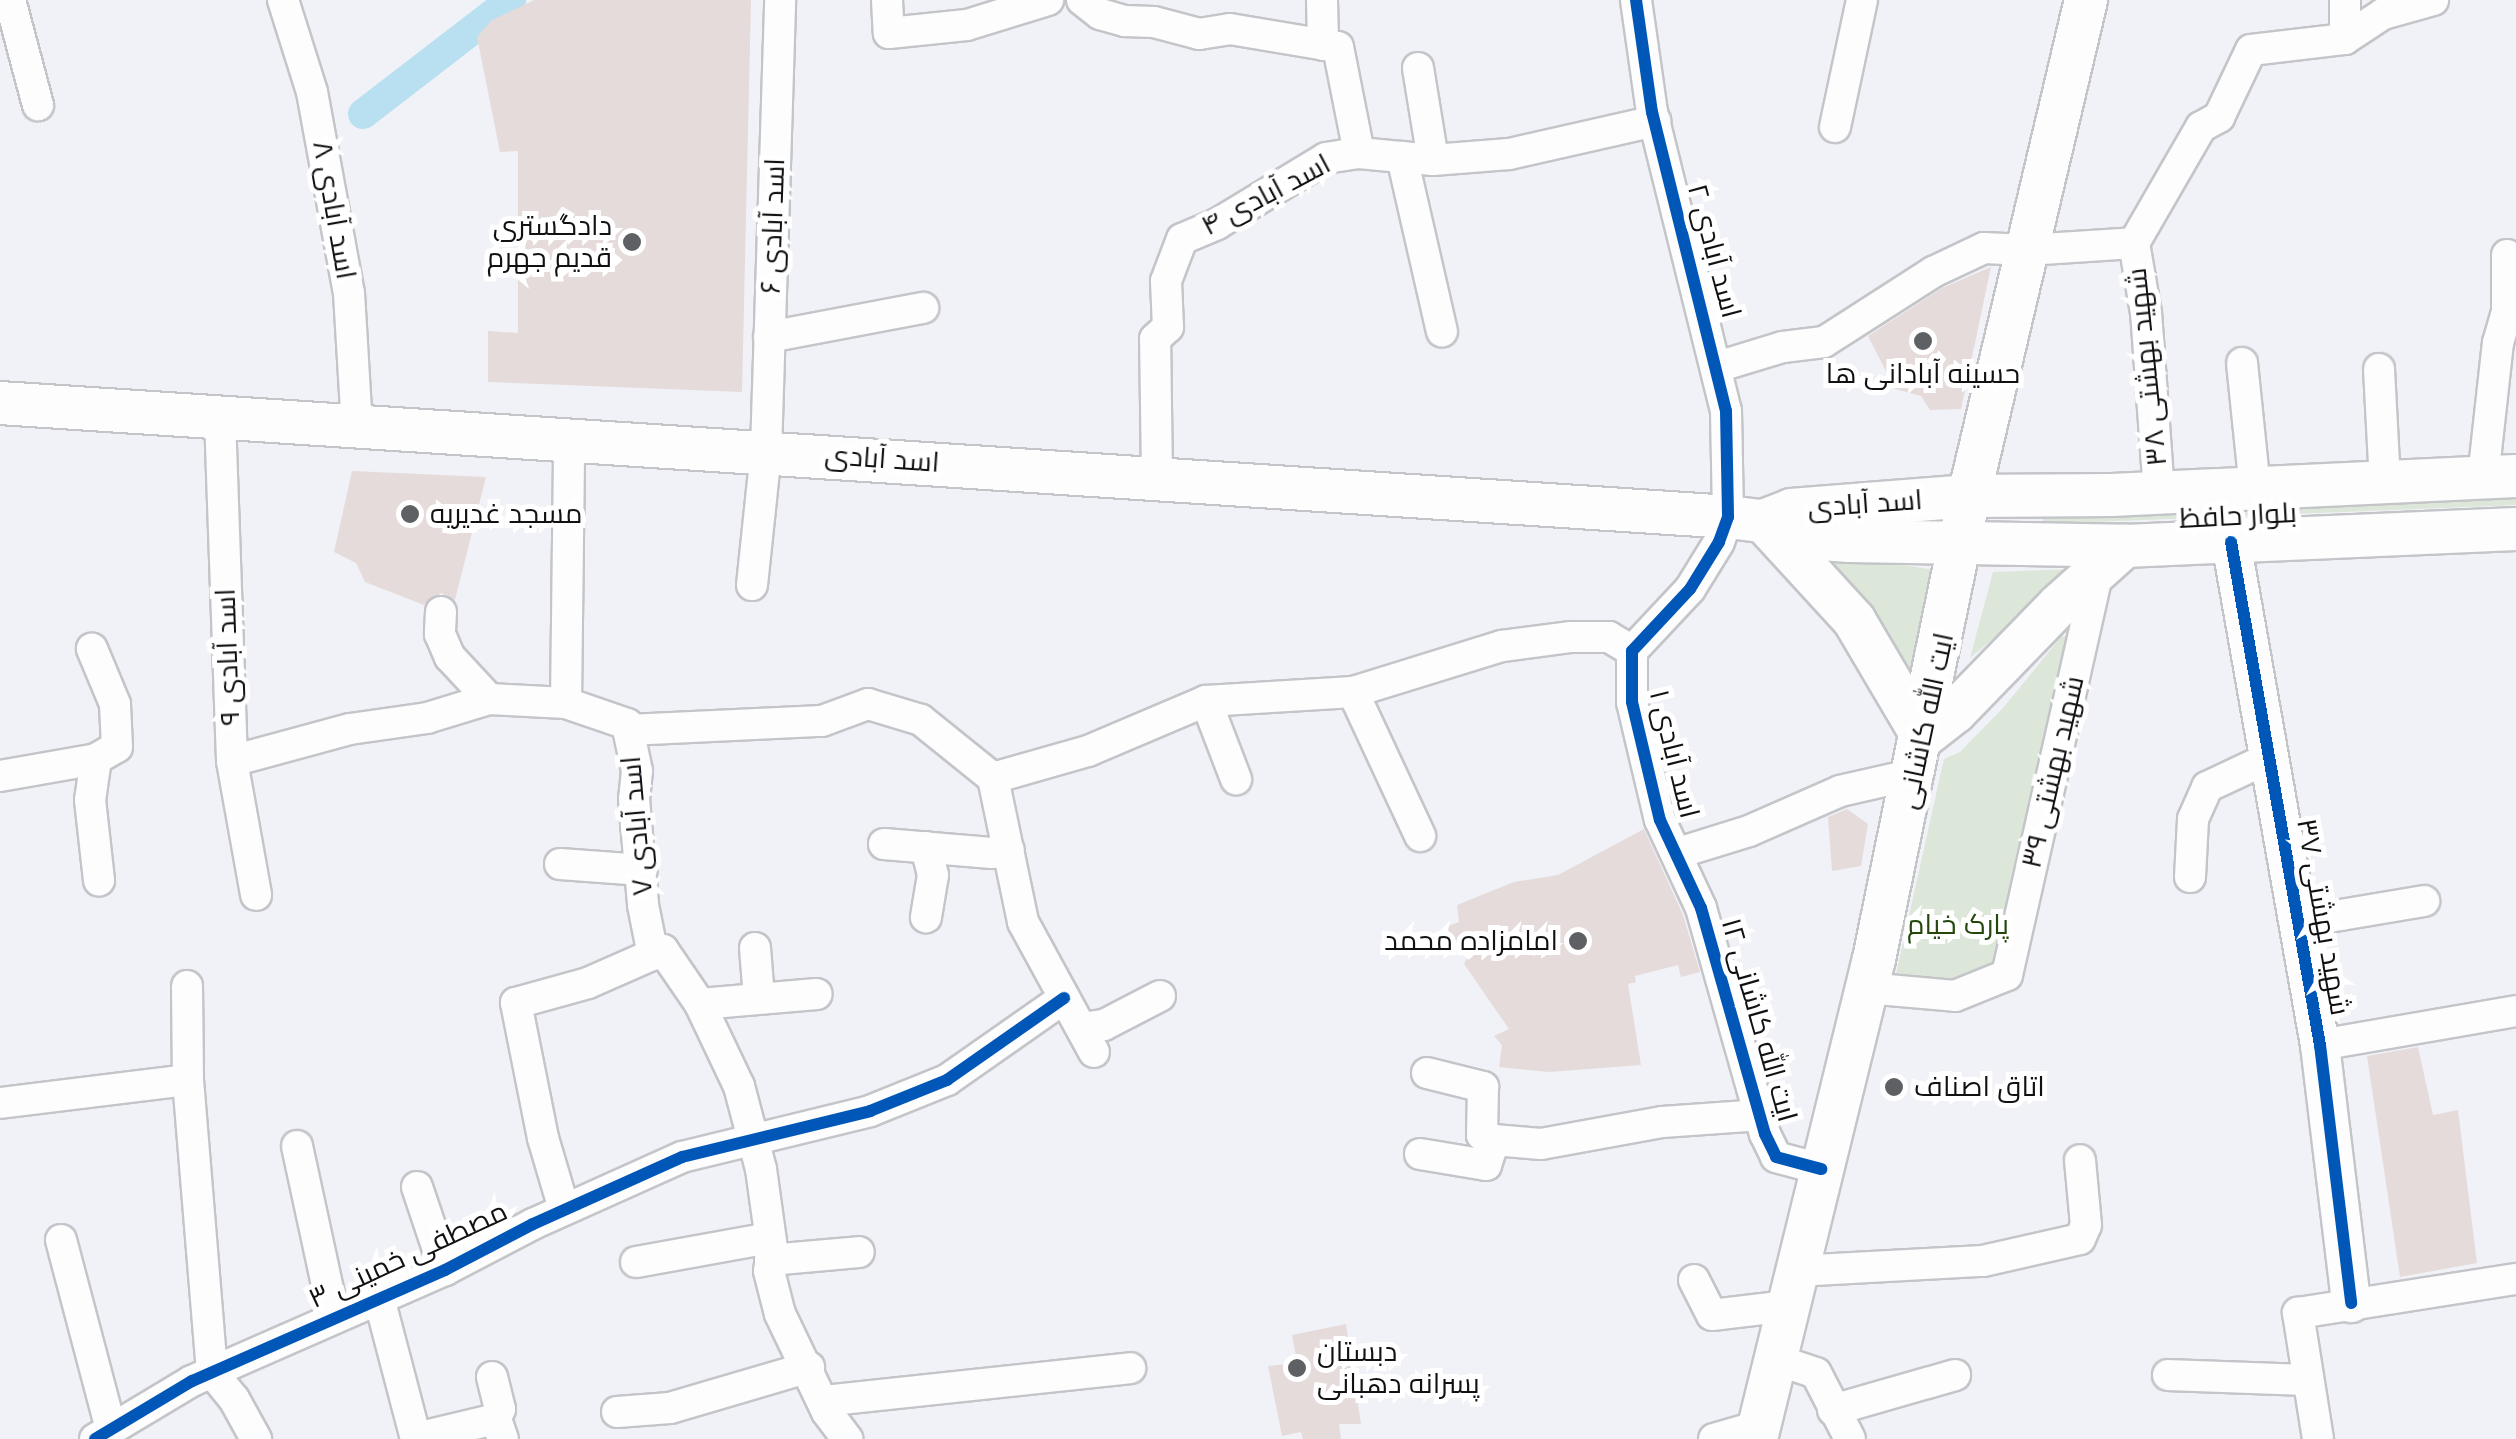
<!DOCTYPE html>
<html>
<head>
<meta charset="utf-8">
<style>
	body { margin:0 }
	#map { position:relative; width:2516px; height:1439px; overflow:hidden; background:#f1f2f7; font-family:"DM Sans",Cairo,sans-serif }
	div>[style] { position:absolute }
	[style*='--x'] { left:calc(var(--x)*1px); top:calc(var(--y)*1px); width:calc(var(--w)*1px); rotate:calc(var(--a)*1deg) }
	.green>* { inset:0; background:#dce6d9 }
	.canal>* { height:30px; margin:-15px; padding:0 15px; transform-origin:15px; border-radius:15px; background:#b8e0f1 }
	.building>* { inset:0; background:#e5dbda }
	.roads { filter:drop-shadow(2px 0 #c4c5c9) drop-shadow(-2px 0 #c4c5c9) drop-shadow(0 2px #c4c5c9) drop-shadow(0 -2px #c4c5c9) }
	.minor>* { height:30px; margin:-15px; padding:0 15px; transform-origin:15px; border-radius:15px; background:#fdfdfe }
	.tertiary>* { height:38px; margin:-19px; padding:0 19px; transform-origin:19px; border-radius:19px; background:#fdfdfe }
	.secondary>* { height:42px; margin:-21px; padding:0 21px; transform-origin:21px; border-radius:21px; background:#fdfdfe }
	.cycleway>* { height:12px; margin:-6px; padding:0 6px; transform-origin:6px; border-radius:6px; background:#0057b8 }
	.dots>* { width:28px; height:28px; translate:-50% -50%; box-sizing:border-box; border:5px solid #fff; border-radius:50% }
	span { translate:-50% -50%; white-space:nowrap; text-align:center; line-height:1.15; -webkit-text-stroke:10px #fff; paint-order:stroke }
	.street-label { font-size:28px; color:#111114 }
	.poi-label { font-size:28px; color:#111114 }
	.right { translate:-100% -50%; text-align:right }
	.left { translate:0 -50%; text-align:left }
	.park-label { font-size:28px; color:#25470b }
</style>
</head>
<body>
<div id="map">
	<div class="green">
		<i style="clip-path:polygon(2516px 493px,2516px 505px,2043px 524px,2043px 515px)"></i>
		<i style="clip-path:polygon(1824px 552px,1935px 570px,1912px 688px,1874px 616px)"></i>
		<i style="clip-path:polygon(2077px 569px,1970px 658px,1993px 572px)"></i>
		<i style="clip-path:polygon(2073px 634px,2001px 968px,1951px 989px,1894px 983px,1944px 759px,1960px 752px,2003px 708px,2061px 637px)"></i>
	</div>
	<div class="canal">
		<i style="--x:363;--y:114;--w:187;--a:-37.6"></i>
	</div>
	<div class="building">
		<i style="clip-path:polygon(534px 0,751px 0,742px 392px,488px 382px,488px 331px,518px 333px,518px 151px,500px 152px,477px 37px,492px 20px)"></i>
		<i style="clip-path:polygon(1991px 267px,1961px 409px,1930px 410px,1921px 396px,1895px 389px,1868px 336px,1942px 288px)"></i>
		<i style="clip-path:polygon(352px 471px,486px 477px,455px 600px,441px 593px,424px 605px,365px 582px,356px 563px,334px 552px)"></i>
		<i style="clip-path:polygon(1847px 809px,1868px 824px,1861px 866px,1832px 871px,1828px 817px)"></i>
		<i style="clip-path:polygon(1644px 829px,1683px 915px,1700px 972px,1681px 977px,1678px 965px,1635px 976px,1636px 982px,1628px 984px,1641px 1065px,1549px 1072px,1499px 1067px,1502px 1045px,1494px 1036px,1509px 1029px,1464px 964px,1468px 956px,1446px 927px,1459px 922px,1457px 905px,1514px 882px,1558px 875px)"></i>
		<i style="clip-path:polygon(2418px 1047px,2433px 1115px,2458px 1110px,2477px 1263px,2400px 1277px,2367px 1056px)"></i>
		<i style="clip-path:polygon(1346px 1324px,1361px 1424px,1339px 1424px,1341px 1439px,1303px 1439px,1301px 1432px,1282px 1436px,1268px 1366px,1297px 1363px,1292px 1335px)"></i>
	</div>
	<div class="roads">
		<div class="minor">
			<i style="--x:10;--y:0;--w:109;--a:75.1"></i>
			<i style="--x:283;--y:0;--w:96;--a:72.5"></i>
			<i style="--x:312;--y:92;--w:204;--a:79.6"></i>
			<i style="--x:349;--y:293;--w:133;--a:86.6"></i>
			<i style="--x:887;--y:0;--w:33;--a:87"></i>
			<i style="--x:889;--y:33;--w:78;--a:-5.9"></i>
			<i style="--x:967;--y:25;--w:85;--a:-17.2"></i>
			<i style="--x:1082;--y:0;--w:23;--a:38"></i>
			<i style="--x:1100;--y:14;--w:26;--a:16"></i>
			<i style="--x:1125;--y:21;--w:29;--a:2"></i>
			<i style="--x:1154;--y:22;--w:47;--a:14.9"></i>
			<i style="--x:1199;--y:34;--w:31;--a:-9"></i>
			<i style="--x:1230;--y:29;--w:109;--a:9.5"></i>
			<i style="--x:1338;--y:47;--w:108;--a:78.8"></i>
			<i style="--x:1322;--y:0;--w:45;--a:88.7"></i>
			<i style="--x:1636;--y:0;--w:113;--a:81.9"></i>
			<i style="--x:1652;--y:112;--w:308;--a:76.1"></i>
			<i style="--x:1726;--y:411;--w:106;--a:88.9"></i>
			<i style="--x:1728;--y:517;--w:27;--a:110"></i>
			<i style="--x:1719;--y:542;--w:55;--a:121.7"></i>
			<i style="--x:1690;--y:589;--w:85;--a:133.1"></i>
			<i style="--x:1632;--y:651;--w:51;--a:90"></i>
			<i style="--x:1632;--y:702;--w:121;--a:76.7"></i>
			<i style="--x:1660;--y:820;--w:97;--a:65"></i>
			<i style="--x:1701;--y:908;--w:235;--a:74.2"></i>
			<i style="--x:1765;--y:1134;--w:25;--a:64"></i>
			<i style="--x:1776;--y:1157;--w:47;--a:14.9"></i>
			<i style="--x:2345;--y:39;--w:39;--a:-90"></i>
			<i style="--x:1418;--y:68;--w:93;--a:80.7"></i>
			<i style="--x:1835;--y:127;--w:130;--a:-78"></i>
			<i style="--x:1402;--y:157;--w:179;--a:77.1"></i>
			<i style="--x:769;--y:337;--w:157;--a:-10.7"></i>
			<i style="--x:2242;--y:363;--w:127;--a:84.1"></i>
			<i style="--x:1717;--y:367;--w:69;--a:-16.9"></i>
			<i style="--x:1783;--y:347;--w:41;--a:-7"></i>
			<i style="--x:1824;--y:342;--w:130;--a:-32.7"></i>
			<i style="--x:1933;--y:272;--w:56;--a:-25.2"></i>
			<i style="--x:1984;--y:248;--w:43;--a:2.7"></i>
			<i style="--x:2027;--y:250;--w:107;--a:-3.7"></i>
			<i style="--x:2379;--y:369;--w:114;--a:87"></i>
			<i style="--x:220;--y:417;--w:344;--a:88"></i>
			<i style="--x:232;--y:761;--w:136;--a:79.8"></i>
			<i style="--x:1157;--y:477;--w:138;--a:-90.8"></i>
			<i style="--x:1155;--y:339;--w:18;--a:-43"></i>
			<i style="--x:1168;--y:327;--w:46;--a:-92.5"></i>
			<i style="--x:1166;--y:281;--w:45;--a:-69.1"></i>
			<i style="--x:1182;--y:239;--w:38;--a:-23"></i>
			<i style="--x:1217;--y:224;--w:127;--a:-31.2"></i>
			<i style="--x:1326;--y:158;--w:33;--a:-9"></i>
			<i style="--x:1359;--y:153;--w:74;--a:5.4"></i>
			<i style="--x:1433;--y:160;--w:76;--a:-4.5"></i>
			<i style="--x:1509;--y:154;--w:150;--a:-12.7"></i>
			<i style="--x:2483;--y:478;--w:136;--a:-83.7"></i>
			<i style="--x:2498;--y:343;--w:33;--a:-74"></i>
			<i style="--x:2507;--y:311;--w:56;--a:-90"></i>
			<i style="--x:2159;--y:493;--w:180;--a:-94.1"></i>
			<i style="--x:2146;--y:313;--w:71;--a:-99.7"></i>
			<i style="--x:2134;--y:243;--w:134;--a:-60"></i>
			<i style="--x:2201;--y:127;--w:21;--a:-29"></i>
			<i style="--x:2219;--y:117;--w:74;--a:-64.5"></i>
			<i style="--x:2251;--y:50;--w:95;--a:-6.7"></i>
			<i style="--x:2345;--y:39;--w:45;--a:-33.3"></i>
			<i style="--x:2383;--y:14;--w:52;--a:-15.6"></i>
			<i style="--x:752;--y:585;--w:134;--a:-84"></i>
			<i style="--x:766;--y:452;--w:452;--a:-88.2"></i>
			<i style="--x:441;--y:612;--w:22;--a:93"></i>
			<i style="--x:440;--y:634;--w:25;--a:67"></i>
			<i style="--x:450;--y:657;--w:57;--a:47.1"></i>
			<i style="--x:1353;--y:692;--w:159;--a:65"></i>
			<i style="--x:1206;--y:701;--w:84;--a:69"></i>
			<i style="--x:566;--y:703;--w:263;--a:-89.3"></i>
			<i style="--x:628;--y:730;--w:194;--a:-2.7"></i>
			<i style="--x:822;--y:721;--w:49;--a:-20.3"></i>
			<i style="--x:868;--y:704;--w:55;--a:16.8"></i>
			<i style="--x:921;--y:720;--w:92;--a:38.9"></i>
			<i style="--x:993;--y:778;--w:147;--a:78.2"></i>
			<i style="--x:1023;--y:922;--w:148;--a:61.4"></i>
			<i style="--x:96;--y:759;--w:41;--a:98.3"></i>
			<i style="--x:90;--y:800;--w:81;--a:83.6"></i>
			<i style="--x:232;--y:761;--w:122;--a:-15.2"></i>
			<i style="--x:350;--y:729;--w:78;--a:-8.1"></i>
			<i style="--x:427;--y:718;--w:65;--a:-17"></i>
			<i style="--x:489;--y:699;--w:77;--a:3"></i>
			<i style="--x:566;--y:703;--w:65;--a:19"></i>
			<i style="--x:627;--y:724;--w:48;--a:78"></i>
			<i style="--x:637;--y:771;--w:28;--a:96"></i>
			<i style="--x:634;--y:799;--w:106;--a:85.1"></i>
			<i style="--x:643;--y:905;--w:51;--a:78.7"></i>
			<i style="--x:0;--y:776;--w:97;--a:-10"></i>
			<i style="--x:96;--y:759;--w:24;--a:-30"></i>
			<i style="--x:117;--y:747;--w:43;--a:-92.7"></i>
			<i style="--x:115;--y:704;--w:60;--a:-112.7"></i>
			<i style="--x:993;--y:778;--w:99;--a:-15.9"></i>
			<i style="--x:1088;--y:751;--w:128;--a:-23"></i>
			<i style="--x:1206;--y:701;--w:147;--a:-3.5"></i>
			<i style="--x:1353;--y:692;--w:156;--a:-17.2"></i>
			<i style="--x:1502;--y:646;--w:70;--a:-7.4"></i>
			<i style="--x:1571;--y:637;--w:38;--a:0"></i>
			<i style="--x:1609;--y:637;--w:27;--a:31"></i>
			<i style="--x:884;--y:844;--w:108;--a:4.8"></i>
			<i style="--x:992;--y:853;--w:17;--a:-10"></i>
			<i style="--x:926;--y:847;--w:29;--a:76"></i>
			<i style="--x:933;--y:875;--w:43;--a:99.5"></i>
			<i style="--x:1678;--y:853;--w:74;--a:-17.2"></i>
			<i style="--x:1749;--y:831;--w:99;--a:-23.7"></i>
			<i style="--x:1840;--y:791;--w:77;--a:-12.8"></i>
			<i style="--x:560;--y:864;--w:82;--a:4.2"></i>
			<i style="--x:2190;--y:877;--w:58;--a:-87"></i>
			<i style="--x:2193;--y:819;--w:35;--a:-66"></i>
			<i style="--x:2207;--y:787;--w:68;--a:-25.1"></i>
			<i style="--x:2299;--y:922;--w:127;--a:-9.5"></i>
			<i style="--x:755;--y:948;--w:50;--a:85.4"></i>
			<i style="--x:187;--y:986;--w:94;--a:89.4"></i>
			<i style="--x:1866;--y:988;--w:89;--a:5.1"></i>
			<i style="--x:1955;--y:996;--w:56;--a:-22"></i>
			<i style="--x:2007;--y:975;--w:417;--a:-77.3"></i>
			<i style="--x:700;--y:1004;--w:117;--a:-4.9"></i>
			<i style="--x:1082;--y:1028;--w:22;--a:-8"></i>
			<i style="--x:1104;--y:1025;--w:63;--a:-27.4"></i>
			<i style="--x:2320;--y:1045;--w:199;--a:-9.8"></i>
			<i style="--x:1427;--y:1073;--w:58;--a:14"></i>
			<i style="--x:1483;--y:1087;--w:48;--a:91.2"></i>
			<i style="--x:1482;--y:1135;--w:13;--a:23"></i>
			<i style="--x:1494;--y:1140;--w:47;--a:4.9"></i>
			<i style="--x:1541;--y:1144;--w:123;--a:-10.3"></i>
			<i style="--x:1662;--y:1122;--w:100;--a:-4"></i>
			<i style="--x:0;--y:1103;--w:189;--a:-7"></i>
			<i style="--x:188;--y:1080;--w:293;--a:85.3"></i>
			<i style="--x:212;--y:1372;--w:35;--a:51"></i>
			<i style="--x:234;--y:1399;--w:46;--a:61.2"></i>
			<i style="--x:297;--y:1146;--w:175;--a:77.8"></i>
			<i style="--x:1420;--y:1154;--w:67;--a:9.5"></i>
			<i style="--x:1486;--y:1165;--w:26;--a:-72"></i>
			<i style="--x:417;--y:1187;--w:88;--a:71.4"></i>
			<i style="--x:564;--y:1209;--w:74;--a:-106.5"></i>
			<i style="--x:543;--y:1138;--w:138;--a:-101.3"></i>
			<i style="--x:516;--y:1003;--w:75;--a:-15.5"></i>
			<i style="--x:588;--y:983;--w:82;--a:-23.7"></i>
			<i style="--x:663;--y:950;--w:65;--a:55.6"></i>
			<i style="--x:700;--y:1004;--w:91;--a:64.6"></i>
			<i style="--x:739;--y:1086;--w:86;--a:75.2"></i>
			<i style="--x:761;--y:1169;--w:80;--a:82.1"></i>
			<i style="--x:772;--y:1248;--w:23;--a:97"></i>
			<i style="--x:769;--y:1271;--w:44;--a:75.7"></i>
			<i style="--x:780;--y:1314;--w:109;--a:64.4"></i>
			<i style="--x:827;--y:1412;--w:34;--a:53"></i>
			<i style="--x:61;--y:1240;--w:196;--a:75.2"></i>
			<i style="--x:770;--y:1260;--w:89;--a:-5.1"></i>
			<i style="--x:636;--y:1262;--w:136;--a:-10.2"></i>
			<i style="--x:1796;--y:1271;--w:187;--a:-3.1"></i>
			<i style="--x:1983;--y:1261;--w:99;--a:-12.8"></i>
			<i style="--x:2080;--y:1239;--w:15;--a:-67"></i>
			<i style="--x:2086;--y:1225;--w:65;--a:-95.3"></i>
			<i style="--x:1694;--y:1280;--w:39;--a:63"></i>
			<i style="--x:1712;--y:1315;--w:76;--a:-6.8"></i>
			<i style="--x:379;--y:1298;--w:146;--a:75.3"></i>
			<i style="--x:1774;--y:1359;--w:44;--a:18.4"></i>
			<i style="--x:1816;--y:1373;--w:74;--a:62.7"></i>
			<i style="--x:2168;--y:1375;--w:138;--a:2.1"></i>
			<i style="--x:492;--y:1377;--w:33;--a:76"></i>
			<i style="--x:500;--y:1409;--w:11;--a:112"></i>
			<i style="--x:823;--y:1401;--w:309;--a:-6.1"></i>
			<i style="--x:1833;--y:1410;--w:127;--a:-16"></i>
			<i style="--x:617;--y:1412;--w:53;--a:-4.3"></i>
			<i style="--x:670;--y:1408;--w:145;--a:-16.4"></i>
			<i style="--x:416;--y:1438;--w:82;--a:-13.4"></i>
			<i style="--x:496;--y:1419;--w:21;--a:71"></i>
			<i style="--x:95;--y:1439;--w:113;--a:-30.9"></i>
			<i style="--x:192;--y:1381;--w:276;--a:-23.7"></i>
			<i style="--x:445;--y:1270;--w:99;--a:-27.6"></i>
			<i style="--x:533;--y:1224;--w:163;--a:-24.2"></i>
			<i style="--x:682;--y:1157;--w:194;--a:-13.7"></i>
			<i style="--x:870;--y:1111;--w:83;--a:-21.9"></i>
			<i style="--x:947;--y:1080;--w:143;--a:-35"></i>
			<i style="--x:1714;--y:1439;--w:47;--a:-16.1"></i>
			<i style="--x:2318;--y:1439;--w:128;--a:-99"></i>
			<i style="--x:2298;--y:1313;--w:221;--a:-8.9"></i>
		</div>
		<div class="tertiary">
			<i style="--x:2231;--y:542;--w:511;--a:79.97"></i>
			<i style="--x:2320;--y:1045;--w:260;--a:83.1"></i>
		</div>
		<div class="secondary">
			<i style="--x:0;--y:403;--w:1732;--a:3.77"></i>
			<i style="--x:1728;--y:517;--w:35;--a:7"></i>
			<i style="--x:1763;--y:521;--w:32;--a:30"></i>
			<i style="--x:1791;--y:537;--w:59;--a:3.9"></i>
			<i style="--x:1850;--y:541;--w:275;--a:1"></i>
			<i style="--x:2125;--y:546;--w:391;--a:-2.5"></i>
			<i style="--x:1763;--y:521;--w:30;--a:-21"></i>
			<i style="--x:1791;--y:510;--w:179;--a:-4.5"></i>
			<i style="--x:1969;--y:496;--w:143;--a:-0.4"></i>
			<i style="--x:2112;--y:495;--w:404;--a:-2.7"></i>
			<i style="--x:1767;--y:525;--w:129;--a:47.5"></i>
			<i style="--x:1854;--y:620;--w:136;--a:59.5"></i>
			<i style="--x:1923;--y:737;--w:41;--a:-38"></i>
			<i style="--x:1955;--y:712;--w:149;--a:-45.8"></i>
			<i style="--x:2059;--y:605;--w:89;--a:-41.8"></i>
			<i style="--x:1756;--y:1439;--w:494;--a:-76.2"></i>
			<i style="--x:1874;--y:959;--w:473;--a:-78.4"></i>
			<i style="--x:1969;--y:496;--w:510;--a:-76.73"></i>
		</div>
	</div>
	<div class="cycleway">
		<i style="--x:1636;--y:0;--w:113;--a:81.9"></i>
		<i style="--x:1652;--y:112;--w:308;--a:76.1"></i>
		<i style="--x:1726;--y:411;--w:106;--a:88.9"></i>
		<i style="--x:1728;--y:517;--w:27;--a:110"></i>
		<i style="--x:1719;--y:542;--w:55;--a:121.7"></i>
		<i style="--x:1690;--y:589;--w:85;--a:133.1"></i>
		<i style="--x:1632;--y:651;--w:51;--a:90"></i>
		<i style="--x:1632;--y:702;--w:121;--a:76.7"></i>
		<i style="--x:1660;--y:820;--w:97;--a:65"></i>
		<i style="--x:1701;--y:908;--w:235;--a:74.2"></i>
		<i style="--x:1765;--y:1134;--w:25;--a:64"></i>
		<i style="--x:1776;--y:1157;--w:47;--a:14.9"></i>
		<i style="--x:2231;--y:542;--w:511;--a:79.97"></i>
		<i style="--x:2320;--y:1045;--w:260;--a:83.1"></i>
		<i style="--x:95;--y:1439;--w:113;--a:-30.9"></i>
		<i style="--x:192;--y:1381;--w:276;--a:-23.7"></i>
		<i style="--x:445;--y:1270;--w:99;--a:-27.6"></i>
		<i style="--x:533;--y:1224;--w:163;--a:-24.2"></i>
		<i style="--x:682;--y:1157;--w:194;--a:-13.7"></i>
		<i style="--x:870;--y:1111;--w:83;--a:-21.9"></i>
		<i style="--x:947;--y:1080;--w:143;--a:-35"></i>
	</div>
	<div class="dots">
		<i style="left:632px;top:242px;background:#5f6063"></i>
		<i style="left:1923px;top:341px;background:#5f6063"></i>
		<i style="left:410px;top:514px;background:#5f6063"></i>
		<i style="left:1578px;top:941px;background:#5f6063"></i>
		<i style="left:1894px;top:1087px;background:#5f6063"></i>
		<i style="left:1297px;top:1368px;background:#5f6063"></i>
	</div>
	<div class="street-label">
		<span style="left:1266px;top:195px;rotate:-28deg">اسد آبادی ۴</span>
		<span style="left:334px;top:210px;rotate:80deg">اسد آبادی ۸</span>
		<span style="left:773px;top:226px;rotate:-88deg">اسد آبادی ۶</span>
		<span style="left:1714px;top:251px;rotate:75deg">اسد آبادی ۲</span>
		<span style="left:2147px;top:367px;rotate:-96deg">شهید بهشتی ۳۸</span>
		<span style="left:882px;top:459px;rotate:4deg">اسد آبادی</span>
		<span style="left:1865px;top:504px;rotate:-4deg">اسد آبادی</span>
		<span style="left:2238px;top:516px;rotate:-3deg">بلوار حافظ</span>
		<span style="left:228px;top:657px;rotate:-92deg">اسد آبادی ۹</span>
		<span style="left:1926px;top:721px;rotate:-78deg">ایت الله کاشانی</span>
		<span style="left:1674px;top:754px;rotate:76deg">اسد آبادی ۱</span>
		<span style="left:2053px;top:772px;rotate:-77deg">شهید بهشتی ۳۹</span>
		<span style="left:637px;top:826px;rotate:-95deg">اسد آبادی ۷</span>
		<span style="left:2323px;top:917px;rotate:80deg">شهید بهشتی ۳۷</span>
		<span style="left:1759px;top:1020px;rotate:74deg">ایت الله کاشانی ۱۲</span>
		<span style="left:408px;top:1255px;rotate:-25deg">مصطفی خمینی ۳</span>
	</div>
	<div class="poi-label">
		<span class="right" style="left:612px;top:242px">دادگستری<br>قدیم جهرم</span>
		<span style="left:1923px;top:374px">حسینه آبادانی ها</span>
		<span class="left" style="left:430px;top:514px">مسجد غدیریه</span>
		<span class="right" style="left:1558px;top:941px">امامزاده محمد</span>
		<span class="left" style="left:1914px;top:1087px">اتاق اصناف</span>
		<span class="left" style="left:1317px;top:1368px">دبستان<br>پسرانه دهبانی</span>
	</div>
	<div class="park-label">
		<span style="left:1958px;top:925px">پارک خیام</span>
	</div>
</div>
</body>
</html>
